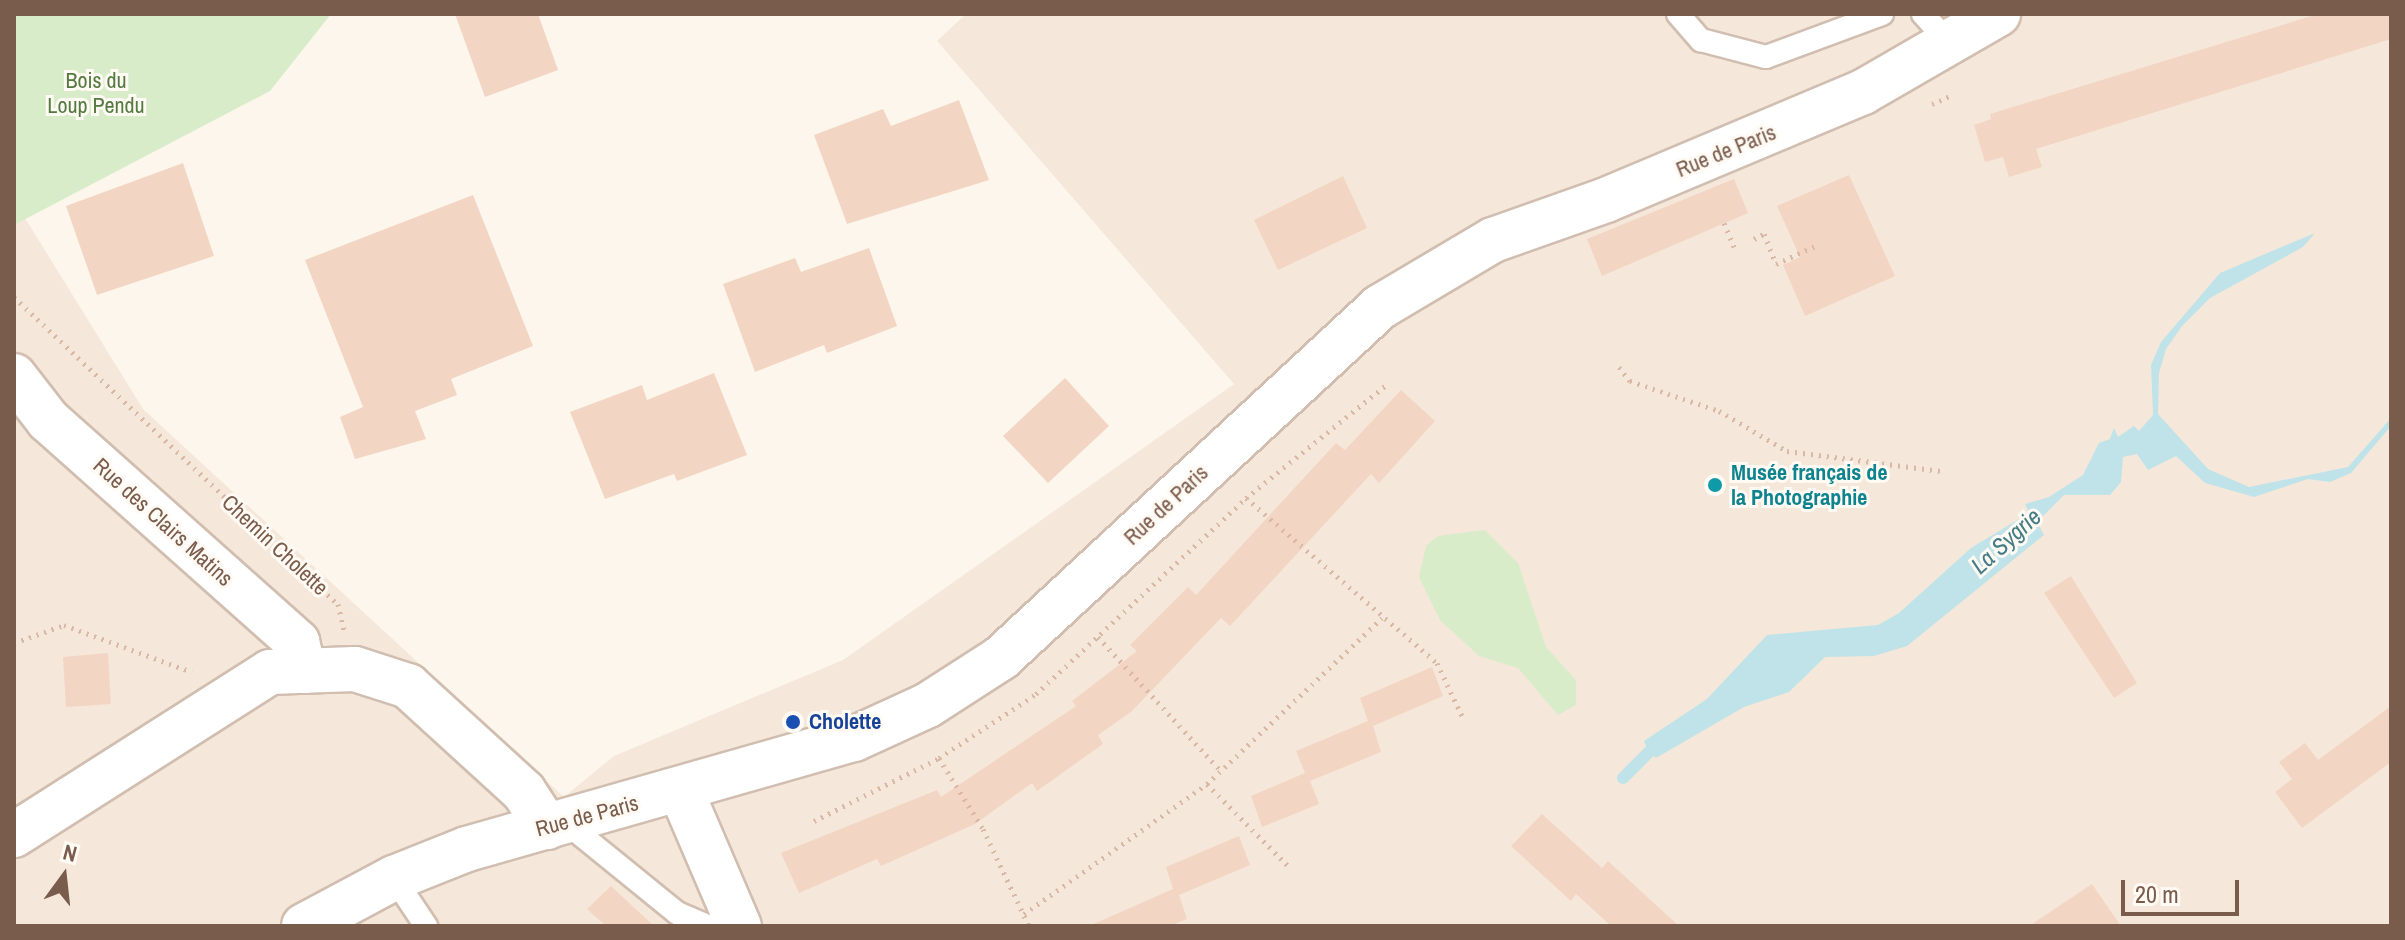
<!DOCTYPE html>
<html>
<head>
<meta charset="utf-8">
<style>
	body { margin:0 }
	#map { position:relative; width:2405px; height:940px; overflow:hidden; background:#fdf6ec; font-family:"Archivo Narrow",sans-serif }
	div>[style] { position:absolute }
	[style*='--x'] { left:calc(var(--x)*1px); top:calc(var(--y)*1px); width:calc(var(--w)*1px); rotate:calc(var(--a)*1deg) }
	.residential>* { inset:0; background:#f5e8da }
	.green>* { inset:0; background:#d8ecc9 }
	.water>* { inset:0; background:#bfe3e8 }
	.stream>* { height:12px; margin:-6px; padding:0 6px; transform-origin:6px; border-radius:6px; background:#bfe3e8 }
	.building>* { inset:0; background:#f3d5c3 }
	.path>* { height:5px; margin-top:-2.5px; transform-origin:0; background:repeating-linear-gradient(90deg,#d9b8a5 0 2px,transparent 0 8px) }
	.roads { filter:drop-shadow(2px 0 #d1beb0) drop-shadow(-2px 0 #d1beb0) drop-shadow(0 2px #d1beb0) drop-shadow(0 -2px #d1beb0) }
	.service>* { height:22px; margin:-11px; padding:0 11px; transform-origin:11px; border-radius:11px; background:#fff }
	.minor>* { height:44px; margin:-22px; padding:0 22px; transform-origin:22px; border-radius:22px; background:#fff }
	.tertiary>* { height:44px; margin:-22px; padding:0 22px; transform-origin:22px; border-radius:22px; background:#fff }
	.dots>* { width:22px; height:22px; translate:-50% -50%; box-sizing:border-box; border:4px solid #fffaf3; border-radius:50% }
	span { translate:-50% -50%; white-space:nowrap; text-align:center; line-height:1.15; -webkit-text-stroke:6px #fffaf3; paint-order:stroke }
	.park-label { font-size:22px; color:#537a41 }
	.street-label { font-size:22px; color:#7a5c4d }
	.culture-label { font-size:22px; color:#0d838f; font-weight:700 }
	.left { translate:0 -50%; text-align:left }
	.transit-label { font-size:22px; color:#164399; font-weight:700 }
	.water-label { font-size:24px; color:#437c86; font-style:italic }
	.frame { position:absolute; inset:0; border:16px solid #7a5c4d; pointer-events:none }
	.north { position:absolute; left:24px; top:836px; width:80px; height:80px; -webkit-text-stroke:6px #fffaf3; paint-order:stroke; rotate:15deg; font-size:22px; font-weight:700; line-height:32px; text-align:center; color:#7a5c4d }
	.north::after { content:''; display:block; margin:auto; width:28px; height:36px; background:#7a5c4d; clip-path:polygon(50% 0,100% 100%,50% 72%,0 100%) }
	.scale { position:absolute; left:2121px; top:880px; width:118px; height:36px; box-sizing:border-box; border:4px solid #7a5c4d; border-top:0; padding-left:10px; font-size:24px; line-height:28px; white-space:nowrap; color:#7a5c4d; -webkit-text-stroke:6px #fffaf3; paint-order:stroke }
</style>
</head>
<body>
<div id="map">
	<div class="residential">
		<i style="clip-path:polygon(966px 14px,2391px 14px,2391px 926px,14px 926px,14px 225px,25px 218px,143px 409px,564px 797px,614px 756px,843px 660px,1234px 384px,937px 41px)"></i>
	</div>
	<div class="green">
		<i style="clip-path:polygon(14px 14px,331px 14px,270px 91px,14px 225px)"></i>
		<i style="clip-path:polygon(1485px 530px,1518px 563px,1546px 647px,1576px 680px,1576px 705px,1558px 715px,1518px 668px,1479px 656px,1440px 620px,1419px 577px,1426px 546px,1438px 536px)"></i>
	</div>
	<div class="water">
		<i style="clip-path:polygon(2315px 233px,2303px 247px,2210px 298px,2182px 326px,2166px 349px,2159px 373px,2158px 414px,2208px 469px,2249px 487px,2348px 467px,2391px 418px,2391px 426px,2351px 473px,2330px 482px,2308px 479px,2254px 497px,2205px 483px,2176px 456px,2148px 470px,2137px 454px,2123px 457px,2121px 482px,2110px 495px,2064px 495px,2037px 522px,2044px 535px,1907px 646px,1874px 656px,1825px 657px,1789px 692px,1744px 707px,1656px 758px,1648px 750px,1644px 741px,1707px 699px,1767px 635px,1878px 625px,1899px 613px,1971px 548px,2029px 513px,2025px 504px,2049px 497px,2083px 475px,2099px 443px,2110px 439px,2114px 428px,2118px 437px,2134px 426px,2139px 431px,2153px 415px,2151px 365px,2161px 342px,2220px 273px)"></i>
	</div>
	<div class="stream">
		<i style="--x:1623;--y:778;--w:52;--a:-45"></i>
	</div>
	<div class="building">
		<i style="clip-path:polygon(455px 14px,538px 14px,558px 70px,485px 97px)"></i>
		<i style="clip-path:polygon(2318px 14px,2391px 14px,2391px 39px,2036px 149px,2042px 167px,2009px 177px,2003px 157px,1985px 162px,1974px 125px,1991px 119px,1990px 114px)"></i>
		<i style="clip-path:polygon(959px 100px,989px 180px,847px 224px,814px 135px,883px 109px,891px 126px)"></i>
		<i style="clip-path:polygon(183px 163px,214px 256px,97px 295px,66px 206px)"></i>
		<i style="clip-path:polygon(1849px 175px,1895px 276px,1805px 316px,1783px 265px,1800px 257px,1777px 206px)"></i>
		<i style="clip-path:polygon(1343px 176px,1367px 228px,1278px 270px,1254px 220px)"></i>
		<i style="clip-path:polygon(1734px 179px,1748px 213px,1602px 276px,1587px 239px)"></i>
		<i style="clip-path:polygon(473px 195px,533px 346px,451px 379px,457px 395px,415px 411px,426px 439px,355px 459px,340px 417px,363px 407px,305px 260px)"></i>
		<i style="clip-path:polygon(869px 248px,897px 326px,827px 353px,824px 345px,755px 372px,723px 284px,795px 258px,801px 272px)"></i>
		<i style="clip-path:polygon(714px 373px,747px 455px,677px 481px,674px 474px,605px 499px,570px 412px,642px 385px,647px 400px)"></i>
		<i style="clip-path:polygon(1065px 378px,1109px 426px,1048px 483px,1003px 436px)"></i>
		<i style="clip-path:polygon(1401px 390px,1435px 421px,1379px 483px,1371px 474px,1230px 626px,1221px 618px,1131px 712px,1098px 735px,1103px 744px,1037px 791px,1032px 783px,975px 824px,881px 866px,877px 859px,799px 893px,781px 853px,937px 790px,941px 797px,1076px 706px,1072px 701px,1137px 651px,1130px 645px,1188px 587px,1196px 595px,1336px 443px,1345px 450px)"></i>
		<i style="clip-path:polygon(2071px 576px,2137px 683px,2114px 698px,2044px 593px)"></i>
		<i style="clip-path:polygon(108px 653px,111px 704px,66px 707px,63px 657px)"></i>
		<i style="clip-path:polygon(1432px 667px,1443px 696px,1373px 726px,1381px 752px,1310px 781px,1319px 804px,1262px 827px,1251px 796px,1305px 773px,1296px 751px,1368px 721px,1360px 698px)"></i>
		<i style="clip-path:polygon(2391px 706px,2391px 762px,2302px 828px,2275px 792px,2292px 779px,2279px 762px,2305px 743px,2318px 760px)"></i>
		<i style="clip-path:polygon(1542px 814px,1602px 868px,1608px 861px,1679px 926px,1611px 926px,1576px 894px,1571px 901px,1511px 846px)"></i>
		<i style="clip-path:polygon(1239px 836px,1250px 865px,1179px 895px,1187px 919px,1170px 926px,1089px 926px,1173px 889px,1166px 867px)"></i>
		<i style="clip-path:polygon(2092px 884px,2121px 926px,2029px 926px)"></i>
		<i style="clip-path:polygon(611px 886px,654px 926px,606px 926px,587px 909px)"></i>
	</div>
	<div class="path">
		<i style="--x:1932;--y:104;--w:22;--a:-24"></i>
		<i style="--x:1724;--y:223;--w:26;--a:67"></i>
		<i style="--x:1754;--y:239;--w:11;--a:-27"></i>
		<i style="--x:1764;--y:234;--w:32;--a:68"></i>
		<i style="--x:1776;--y:264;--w:43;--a:-24.8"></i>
		<i style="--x:14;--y:297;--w:446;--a:43.5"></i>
		<i style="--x:338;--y:604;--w:27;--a:77"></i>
		<i style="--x:1619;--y:367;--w:18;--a:52"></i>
		<i style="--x:1630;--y:381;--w:94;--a:18.6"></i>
		<i style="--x:1719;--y:411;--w:79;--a:30.5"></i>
		<i style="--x:1787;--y:451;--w:155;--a:7.4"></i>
		<i style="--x:1246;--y:498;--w:252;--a:40.8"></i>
		<i style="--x:1437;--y:663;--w:61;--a:64.7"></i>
		<i style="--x:1098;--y:637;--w:182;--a:47.5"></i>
		<i style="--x:14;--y:643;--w:53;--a:-19.8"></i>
		<i style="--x:64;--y:625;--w:136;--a:20.2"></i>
		<i style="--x:939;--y:758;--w:84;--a:58.2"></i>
		<i style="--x:983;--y:829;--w:107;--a:64.6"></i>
		<i style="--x:1207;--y:784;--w:118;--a:45.3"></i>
		<i style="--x:814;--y:821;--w:140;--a:-26.7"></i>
		<i style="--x:939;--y:758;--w:116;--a:-33.4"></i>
		<i style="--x:1036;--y:694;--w:287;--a:-43"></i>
		<i style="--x:1246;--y:498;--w:180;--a:-38.9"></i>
		<i style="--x:1024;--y:914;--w:224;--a:-35.4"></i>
		<i style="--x:1207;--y:784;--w:241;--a:-43.5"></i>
	</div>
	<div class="roads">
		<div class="service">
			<i style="--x:1678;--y:14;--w:35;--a:49"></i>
			<i style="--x:1701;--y:40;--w:67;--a:14.7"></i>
			<i style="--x:1766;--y:57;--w:124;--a:-20.3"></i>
			<i style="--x:1923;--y:14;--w:39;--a:48"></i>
			<i style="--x:565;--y:822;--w:144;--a:39.1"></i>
			<i style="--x:677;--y:913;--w:34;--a:23"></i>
			<i style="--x:394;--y:878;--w:58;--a:56.3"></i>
		</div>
		<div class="minor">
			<i style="--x:14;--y:376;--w:56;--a:52.3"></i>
			<i style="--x:48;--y:420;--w:334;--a:41.7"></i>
			<i style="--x:297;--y:642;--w:30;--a:76"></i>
			<i style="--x:681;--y:791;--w:147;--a:66.8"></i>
			<i style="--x:14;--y:835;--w:303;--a:-32.5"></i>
			<i style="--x:270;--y:672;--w:85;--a:-2"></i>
			<i style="--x:355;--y:669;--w:56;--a:17.8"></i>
			<i style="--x:408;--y:686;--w:157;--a:42.4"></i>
			<i style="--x:524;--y:792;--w:42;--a:56.7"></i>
		</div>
		<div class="tertiary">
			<i style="--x:304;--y:926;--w:102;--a:-28.1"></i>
			<i style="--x:394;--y:878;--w:79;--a:-21.7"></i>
			<i style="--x:467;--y:849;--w:402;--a:-15.9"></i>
			<i style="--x:854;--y:739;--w:81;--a:-24.7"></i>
			<i style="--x:928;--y:705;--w:87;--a:-32.8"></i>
			<i style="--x:1001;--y:658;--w:517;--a:-42.8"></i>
			<i style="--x:1380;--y:307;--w:131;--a:-30.7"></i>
			<i style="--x:1493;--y:240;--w:120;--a:-19.5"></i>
			<i style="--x:1606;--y:200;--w:279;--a:-22.8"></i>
			<i style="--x:1863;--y:92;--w:156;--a:-30"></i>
		</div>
	</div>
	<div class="dots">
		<i style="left:1715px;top:485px;background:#0f9aa8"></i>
		<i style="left:793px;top:722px;background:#1a4fb4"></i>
	</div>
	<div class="park-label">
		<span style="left:96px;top:93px">Bois du<br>Loup Pendu</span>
	</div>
	<div class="street-label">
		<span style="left:1726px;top:151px;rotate:-22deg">Rue de Paris</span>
		<span style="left:1166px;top:505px;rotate:-43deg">Rue de Paris</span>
		<span style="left:163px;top:522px;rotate:42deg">Rue des Clairs Matins</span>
		<span style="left:275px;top:545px;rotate:43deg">Chemin Cholette</span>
		<span style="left:587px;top:816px;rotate:-15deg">Rue de Paris</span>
	</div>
	<div class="culture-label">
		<span class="left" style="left:1731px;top:485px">Musée français de<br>la Photographie</span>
	</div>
	<div class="transit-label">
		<span class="left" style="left:809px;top:722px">Cholette</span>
	</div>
	<div class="water-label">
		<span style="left:2006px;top:541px;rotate:-42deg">La Sygrie</span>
	</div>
	<div class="frame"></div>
	<div class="north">N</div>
	<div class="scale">20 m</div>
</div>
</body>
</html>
